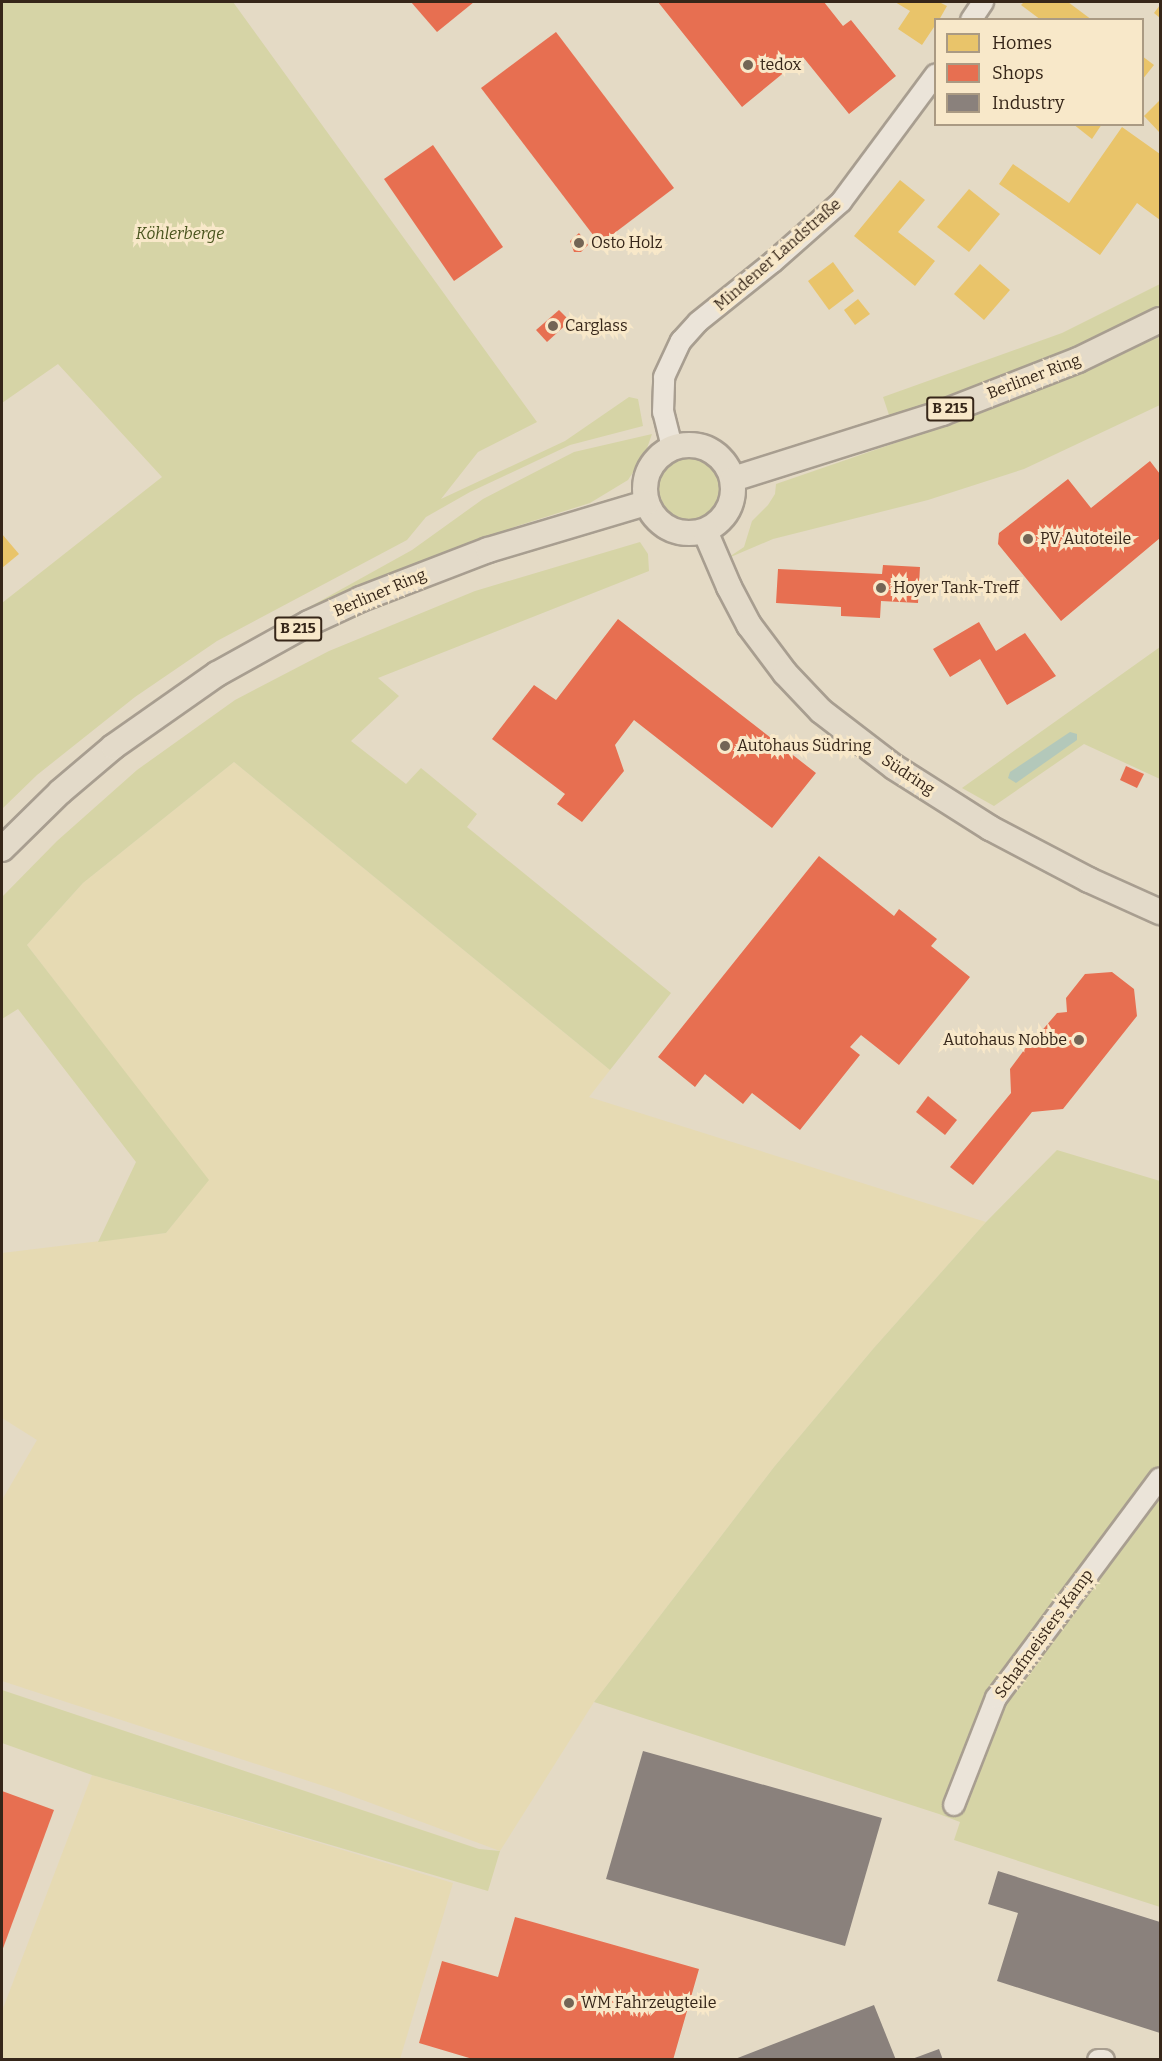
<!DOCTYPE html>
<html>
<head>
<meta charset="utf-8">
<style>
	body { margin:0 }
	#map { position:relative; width:1162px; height:2061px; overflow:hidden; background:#e4dac5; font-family:Bitter,serif }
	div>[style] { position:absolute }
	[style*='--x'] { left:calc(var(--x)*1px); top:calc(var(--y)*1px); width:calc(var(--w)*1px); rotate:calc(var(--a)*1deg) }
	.farmland>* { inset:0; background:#e6dab3 }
	.green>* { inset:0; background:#d6d4a6 }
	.round { border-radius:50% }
	.water>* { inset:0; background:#b3c8ba }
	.homes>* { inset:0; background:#e9c46a }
	.shops>* { inset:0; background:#e76f51 }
	.industry>* { inset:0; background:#8a817c }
	.roads { filter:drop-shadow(2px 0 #a89e90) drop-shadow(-2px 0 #a89e90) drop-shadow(0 2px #a89e90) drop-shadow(0 -2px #a89e90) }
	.minor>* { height:20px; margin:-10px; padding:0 10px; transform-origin:10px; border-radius:10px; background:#ebe4d9 }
	.major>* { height:24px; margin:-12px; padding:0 12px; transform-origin:12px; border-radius:12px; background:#e3dac9 }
	.major>.ring { margin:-12px; padding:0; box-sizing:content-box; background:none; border:24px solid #e3dac9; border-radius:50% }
	.dots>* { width:16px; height:16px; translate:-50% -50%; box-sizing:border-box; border:3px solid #f8e8c9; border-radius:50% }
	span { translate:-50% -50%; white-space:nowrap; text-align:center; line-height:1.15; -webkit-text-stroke:6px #f8e8c9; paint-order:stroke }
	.shield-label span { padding:2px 4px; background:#f8e8c9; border:2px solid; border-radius:4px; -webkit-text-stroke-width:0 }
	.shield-label { font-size:15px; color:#362619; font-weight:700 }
	.poi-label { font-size:16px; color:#362619 }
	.left { translate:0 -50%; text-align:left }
	.right { translate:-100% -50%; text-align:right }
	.park-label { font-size:16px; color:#49541e; font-style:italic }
	.street-label { font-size:16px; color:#362619 }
	.frame { position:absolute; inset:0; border:3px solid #362619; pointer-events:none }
	.legend { position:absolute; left:934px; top:18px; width:210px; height:108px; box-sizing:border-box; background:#f8e8c9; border:2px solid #aa9a83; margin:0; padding:8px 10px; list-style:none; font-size:18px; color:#362619 }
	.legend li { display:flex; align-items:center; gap:12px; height:30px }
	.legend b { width:30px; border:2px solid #aa9a83 }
</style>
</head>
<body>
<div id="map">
	<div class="farmland">
		<i style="clip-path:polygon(234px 762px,610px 1070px,589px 1097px,986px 1222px,873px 1349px,774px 1467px,594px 1702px,500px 1851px,333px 1789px,2px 1681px,2px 1500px,37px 1440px,2px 1418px,2px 1253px,166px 1233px,208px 1180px,27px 945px,83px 883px)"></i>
		<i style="clip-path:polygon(92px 1775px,453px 1883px,400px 2059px,2px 2059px,2px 2011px)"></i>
	</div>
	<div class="green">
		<i style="clip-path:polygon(2px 2px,233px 2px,537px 422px,478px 452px,441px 499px,565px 441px,629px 397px,638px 399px,643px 426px,570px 445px,470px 492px,426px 517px,407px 540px,217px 641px,135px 697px,37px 775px,2px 809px,2px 603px,162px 477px,58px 364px,2px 403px)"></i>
		<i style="clip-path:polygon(1160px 284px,1160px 405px,1024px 469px,928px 500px,773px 539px,726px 559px,744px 547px,752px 521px,768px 505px,775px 494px,776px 484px,898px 442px,883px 397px,1062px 333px)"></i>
		<i style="clip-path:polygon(652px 434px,645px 454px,628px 480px,590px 503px,517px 526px,422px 562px,354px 589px,292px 620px,295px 615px,412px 550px,483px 499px,574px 452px)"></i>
		<i class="round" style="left:656px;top:456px;width:68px;height:68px"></i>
		<i style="clip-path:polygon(640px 542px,648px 554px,649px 571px,378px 678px,399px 696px,351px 741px,406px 784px,421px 768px,477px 814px,467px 827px,671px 993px,610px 1070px,234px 762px,83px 883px,27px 945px,209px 1180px,166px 1233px,98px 1242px,136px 1162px,18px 1009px,2px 1019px,2px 897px,57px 841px,137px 770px,235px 700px,329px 651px,475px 591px)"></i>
		<i style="clip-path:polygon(1160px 647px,1160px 779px,1084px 744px,994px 806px,962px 788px)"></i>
		<i style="clip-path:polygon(1057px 1150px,1160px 1181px,1160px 1907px,954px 1840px,960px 1822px,939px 1814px,594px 1702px,774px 1467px,873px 1349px,986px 1222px)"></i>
		<i style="clip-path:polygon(2px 1690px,479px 1849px,500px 1851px,488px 1891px,92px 1775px,2px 1743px)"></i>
	</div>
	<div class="water">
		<i style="clip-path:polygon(1070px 732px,1077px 734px,1077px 740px,1016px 783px,1008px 778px,1010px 772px)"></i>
	</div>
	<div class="homes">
		<i style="clip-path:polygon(895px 2px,939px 2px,947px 6px,939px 20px,936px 20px,936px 24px,922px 45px,898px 29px,910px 11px)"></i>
		<i style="clip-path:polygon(1024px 2px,1068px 2px,1092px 20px,1041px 20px,1021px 5px)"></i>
		<i style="clip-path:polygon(1160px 5px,1160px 18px,1154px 13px)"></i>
		<i style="clip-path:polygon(1142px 56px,1154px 65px,1142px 80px)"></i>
		<i style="clip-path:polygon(1160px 100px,1160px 133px,1144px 116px)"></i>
		<i style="clip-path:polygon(1073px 124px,1102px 124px,1092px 139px)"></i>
		<i style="clip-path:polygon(1122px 127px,1160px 154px,1160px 220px,1137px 203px,1100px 255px,999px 184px,1013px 164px,1069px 203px)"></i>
		<i style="clip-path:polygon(900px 180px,925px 200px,898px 232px,935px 261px,915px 286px,854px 236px)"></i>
		<i style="clip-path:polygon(969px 189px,1000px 214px,969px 252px,937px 227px)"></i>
		<i style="clip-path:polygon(833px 262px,854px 291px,829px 310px,808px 281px)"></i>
		<i style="clip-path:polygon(980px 264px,1010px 290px,984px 320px,954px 294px)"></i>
		<i style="clip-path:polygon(858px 299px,870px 314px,855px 325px,844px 310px)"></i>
		<i style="clip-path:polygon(2px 534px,19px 554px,2px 568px)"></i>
	</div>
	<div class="shops">
		<i style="clip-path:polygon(411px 2px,474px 2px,437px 32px)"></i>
		<i style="clip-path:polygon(658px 2px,824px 2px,843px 26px,851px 20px,896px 76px,849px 114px,803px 57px,742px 107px)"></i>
		<i style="clip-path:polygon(556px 32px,674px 188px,600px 244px,481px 88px)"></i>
		<i style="clip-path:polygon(433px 145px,503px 247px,454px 281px,384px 179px)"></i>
		<i style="clip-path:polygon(579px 233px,588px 245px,581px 252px,574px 252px,570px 241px)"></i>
		<i style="clip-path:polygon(559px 310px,570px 321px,547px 342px,536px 330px)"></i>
		<i style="clip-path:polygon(1150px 461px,1160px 474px,1160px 538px,1061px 621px,998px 544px,999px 533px,1068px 479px,1091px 508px)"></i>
		<i style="clip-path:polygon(883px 565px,920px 567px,918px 603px,881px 601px,880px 618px,841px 616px,841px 607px,776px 603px,778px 569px,882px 574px)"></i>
		<i style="clip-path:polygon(618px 619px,816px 773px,772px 828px,634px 720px,615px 745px,624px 771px,582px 822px,557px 804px,565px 794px,492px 739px,534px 685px,556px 700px)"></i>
		<i style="clip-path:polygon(979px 622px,996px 651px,1025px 633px,1056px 676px,1007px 705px,980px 659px,950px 677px,933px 649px)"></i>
		<i style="clip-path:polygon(1126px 766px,1144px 774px,1137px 788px,1120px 780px)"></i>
		<i style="clip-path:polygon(819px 856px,894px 916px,899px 909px,937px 939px,931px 946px,970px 977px,899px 1065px,861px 1035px,850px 1047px,860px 1055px,800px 1130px,752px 1093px,743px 1104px,705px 1074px,695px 1087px,658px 1057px)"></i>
		<i style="clip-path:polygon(1112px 972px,1134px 989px,1137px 1016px,1063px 1109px,1032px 1112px,973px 1185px,950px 1167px,1011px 1093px,1010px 1069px,1027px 1046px,1040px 1045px,1039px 1034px,1057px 1013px,1067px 1012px,1066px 998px,1085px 974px)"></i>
		<i style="clip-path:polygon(928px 1096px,957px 1120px,945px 1135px,916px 1112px)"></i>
		<i style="clip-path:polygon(2px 1791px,54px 1810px,2px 1951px)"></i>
		<i style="clip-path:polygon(515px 1917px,699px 1969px,673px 2060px,476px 2060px,419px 2043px,442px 1961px,498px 1977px)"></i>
	</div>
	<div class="industry">
		<i style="clip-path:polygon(643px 1751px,882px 1818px,845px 1946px,606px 1879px)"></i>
		<i style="clip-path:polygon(998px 1871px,1160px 1922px,1160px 2033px,997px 1981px,1018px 1913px,988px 1904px)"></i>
		<i style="clip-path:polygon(874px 2005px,896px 2060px,735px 2060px,735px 2059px)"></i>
		<i style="clip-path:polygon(939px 2049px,943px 2060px,912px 2060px,912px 2059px)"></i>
	</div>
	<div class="roads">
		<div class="minor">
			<i style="--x:971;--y:20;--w:22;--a:-56"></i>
			<i style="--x:672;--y:447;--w:36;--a:-104"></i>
			<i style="--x:663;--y:412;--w:35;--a:-88"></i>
			<i style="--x:664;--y:377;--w:40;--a:-65"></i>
			<i style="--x:681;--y:341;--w:25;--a:-48"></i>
			<i style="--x:698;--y:322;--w:96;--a:-38.7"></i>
			<i style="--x:773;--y:262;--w:91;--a:-41.4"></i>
			<i style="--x:841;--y:202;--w:159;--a:-53.4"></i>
			<i style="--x:954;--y:1805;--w:115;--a:-68.6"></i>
			<i style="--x:996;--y:1698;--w:274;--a:-53.3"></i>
			<i style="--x:1098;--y:2060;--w:6;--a:0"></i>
		</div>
		<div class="major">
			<i class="ring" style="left:645px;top:445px;width:64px;height:64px"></i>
			<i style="--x:733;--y:479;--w:219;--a:-17.5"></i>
			<i style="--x:942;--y:413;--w:146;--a:-21.3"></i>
			<i style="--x:1078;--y:360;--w:91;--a:-26"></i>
			<i style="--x:705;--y:531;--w:61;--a:66.8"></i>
			<i style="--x:729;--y:587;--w:43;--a:62.2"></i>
			<i style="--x:749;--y:625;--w:60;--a:53.1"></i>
			<i style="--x:785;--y:673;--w:52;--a:46.5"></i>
			<i style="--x:821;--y:711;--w:92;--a:37.5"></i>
			<i style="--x:894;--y:767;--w:114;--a:32.4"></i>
			<i style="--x:990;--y:828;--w:112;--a:27.7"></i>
			<i style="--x:1089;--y:880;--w:78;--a:24.3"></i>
			<i style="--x:2;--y:849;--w:81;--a:-44.5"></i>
			<i style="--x:60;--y:792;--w:70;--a:-40.3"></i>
			<i style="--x:113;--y:747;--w:127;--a:-35.1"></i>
			<i style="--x:217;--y:674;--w:105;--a:-29"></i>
			<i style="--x:309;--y:623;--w:57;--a:-24.8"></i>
			<i style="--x:361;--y:599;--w:136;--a:-21.1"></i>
			<i style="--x:488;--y:550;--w:165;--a:-16.6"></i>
		</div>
	</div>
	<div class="dots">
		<i style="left:748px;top:65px;background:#736555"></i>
		<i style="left:579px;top:243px;background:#736555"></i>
		<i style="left:553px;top:326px;background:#736555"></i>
		<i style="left:1028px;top:539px;background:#736555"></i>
		<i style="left:881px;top:588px;background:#736555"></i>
		<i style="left:725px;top:746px;background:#736555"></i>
		<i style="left:1079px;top:1040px;background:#736555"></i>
		<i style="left:569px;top:2003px;background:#736555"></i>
	</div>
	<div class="shield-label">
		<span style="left:950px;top:409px">B 215</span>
		<span style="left:298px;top:629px">B 215</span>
	</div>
	<div class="poi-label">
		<span class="left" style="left:760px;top:65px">tedox</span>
		<span class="left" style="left:591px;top:243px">Osto Holz</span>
		<span class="left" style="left:565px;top:326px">Carglass</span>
		<span class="left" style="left:1040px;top:539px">PV Autoteile</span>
		<span class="left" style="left:893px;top:588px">Hoyer Tank-Treff</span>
		<span class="left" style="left:737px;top:746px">Autohaus Südring</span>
		<span class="right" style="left:1067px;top:1040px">Autohaus Nobbe</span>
		<span class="left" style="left:581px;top:2003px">WM Fahrzeugteile</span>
	</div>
	<div class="park-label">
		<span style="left:180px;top:234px">Köhlerberge</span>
	</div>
	<div class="street-label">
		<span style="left:778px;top:255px;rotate:-41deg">Mindener Landstraße</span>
		<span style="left:1034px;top:377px;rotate:-21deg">Berliner Ring</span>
		<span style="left:380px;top:593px;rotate:-23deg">Berliner Ring</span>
		<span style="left:908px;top:775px;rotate:33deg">Südring</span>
		<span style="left:1044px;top:1634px;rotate:-54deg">Schafmeisters Kamp</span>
	</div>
	<div class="frame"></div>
	<ul class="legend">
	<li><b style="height:16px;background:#e9c46a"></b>Homes</li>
	<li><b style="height:16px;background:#e76f51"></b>Shops</li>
	<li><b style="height:16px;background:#8a817c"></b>Industry</li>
	</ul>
</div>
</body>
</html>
